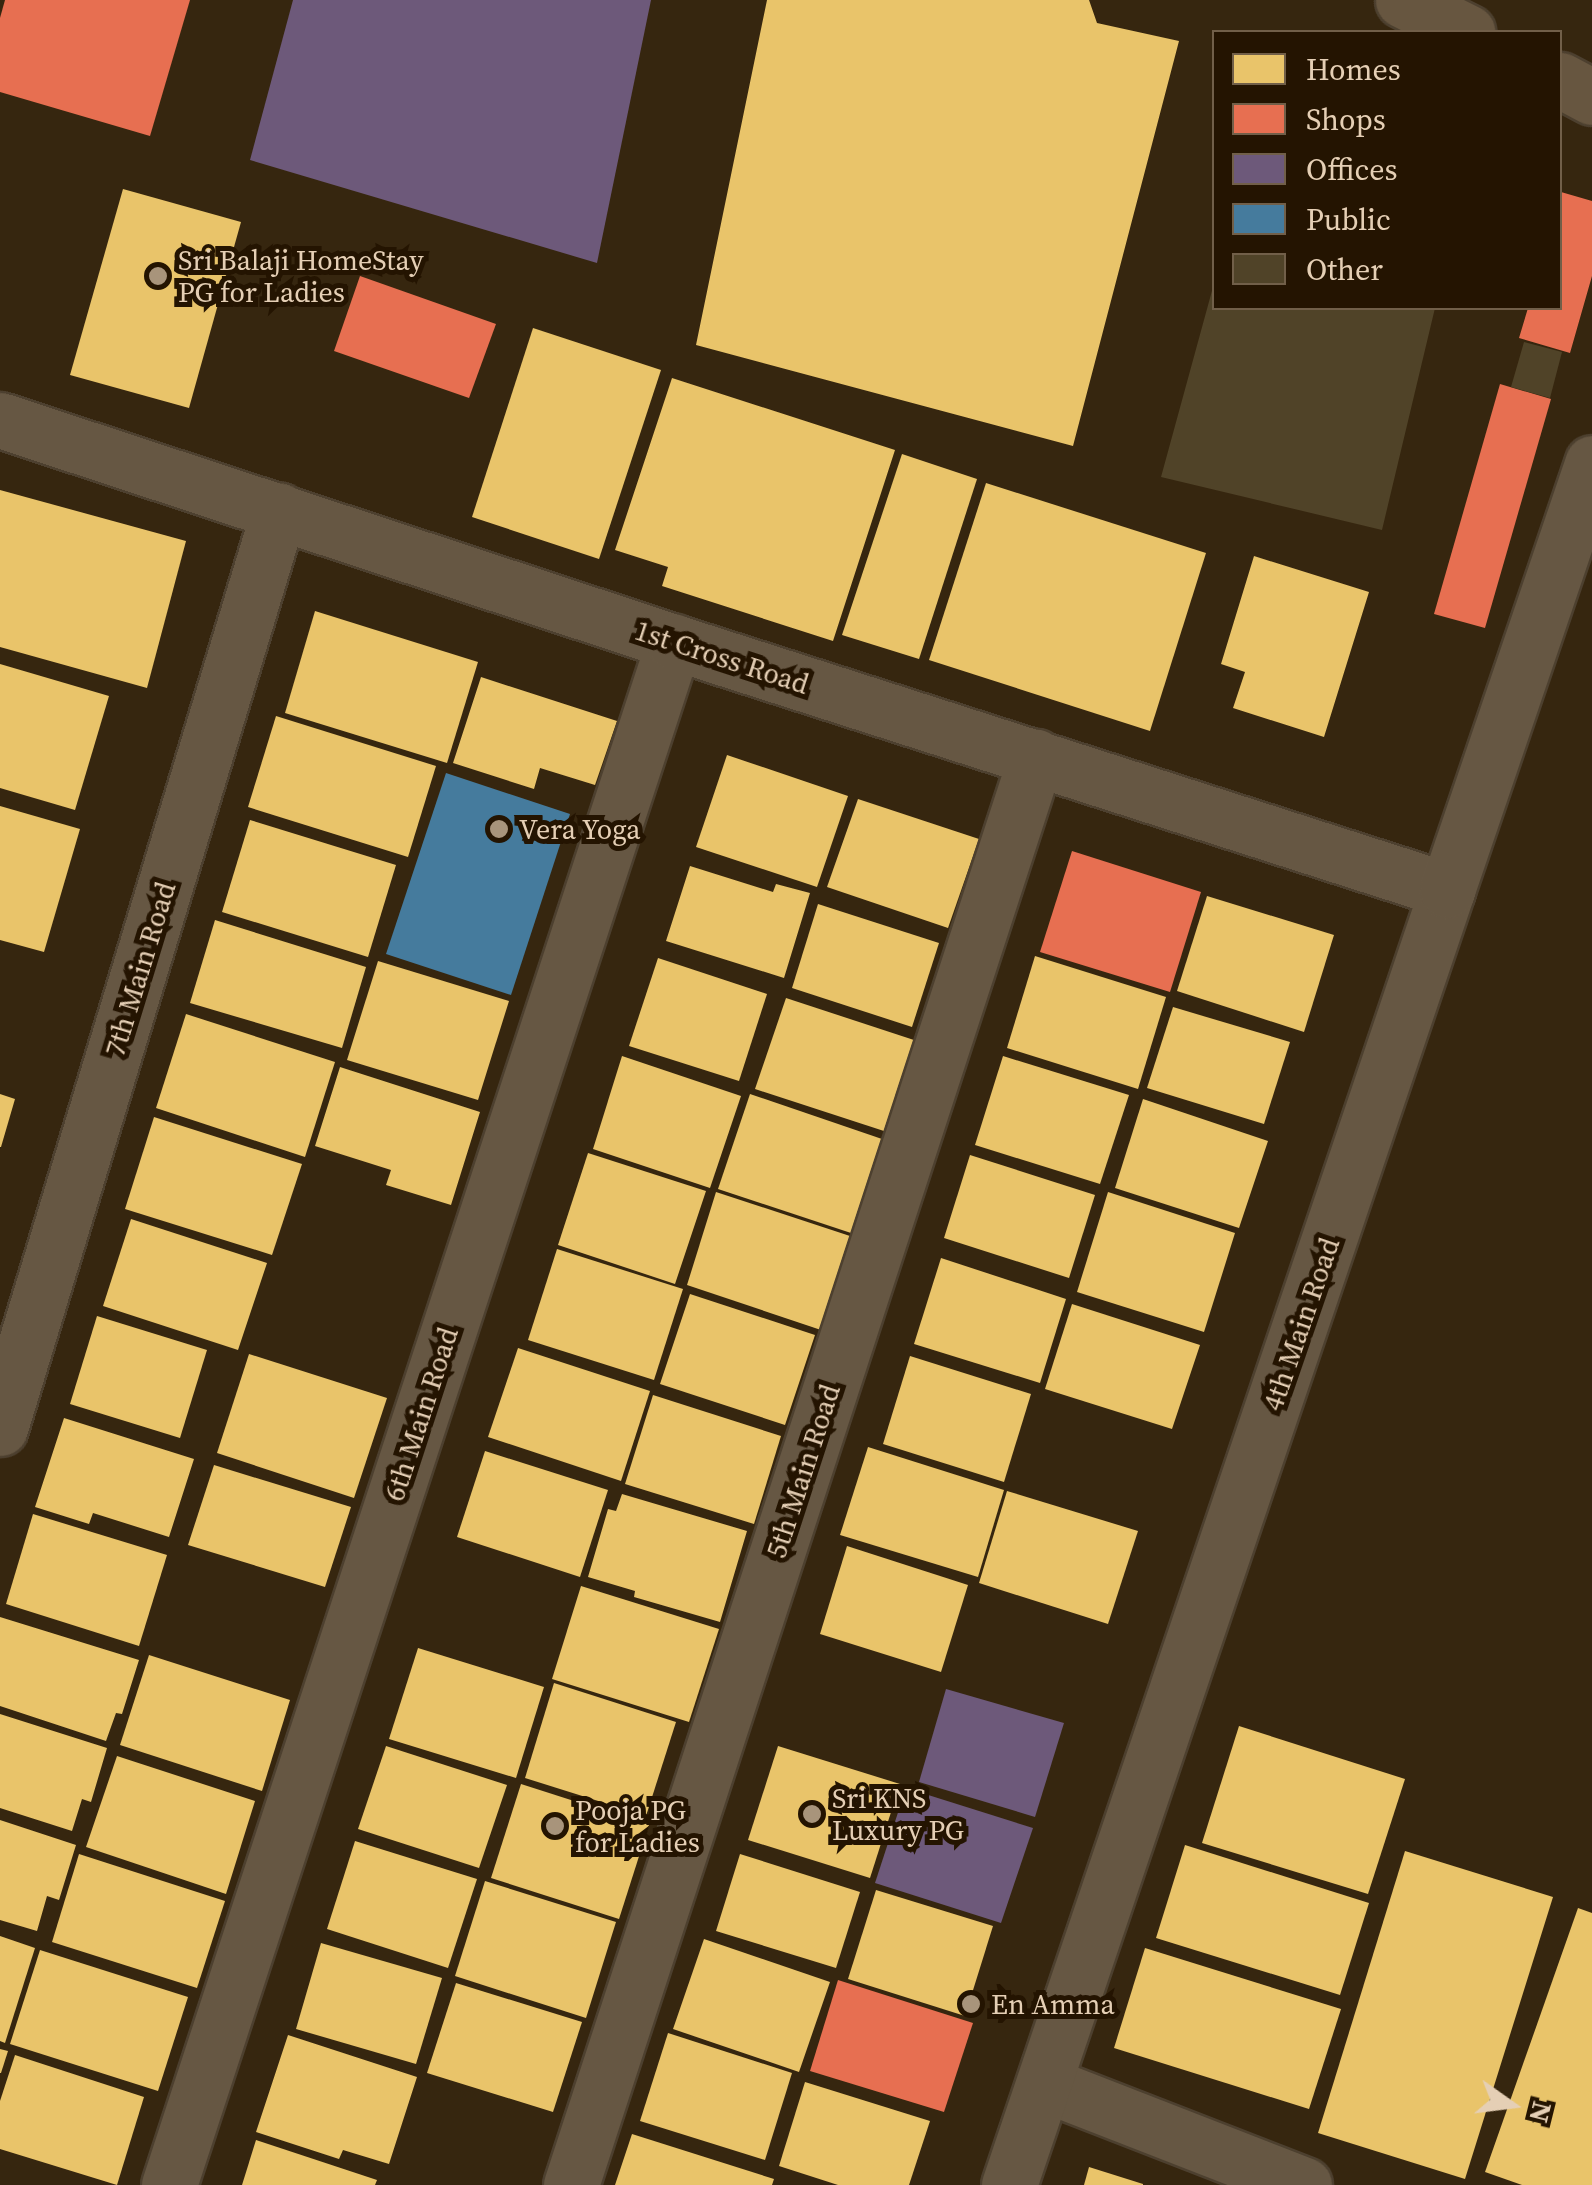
<!DOCTYPE html>
<html>
<head>
<meta charset="utf-8">
<style>
	body { margin:0 }
	#map { position:relative; width:1592px; height:2185px; overflow:hidden; background:#36260f; font-family:"Source Serif 4",serif }
	div>[style] { position:absolute }
	[style*='--x'] { left:calc(var(--x)*1px); top:calc(var(--y)*1px); width:calc(var(--w)*1px); rotate:calc(var(--a)*1deg) }
	.homes>* { inset:0; background:#e9c46a }
	.shops>* { inset:0; background:#e76f51 }
	.offices>* { inset:0; background:#6d597a }
	.public>* { inset:0; background:#457b9d }
	.building>* { inset:0; background:#504328 }
	.roads { filter:drop-shadow(2px 0 #4d402f) drop-shadow(-2px 0 #4d402f) drop-shadow(0 2px #4d402f) drop-shadow(0 -2px #4d402f) }
	.minor>* { height:55px; margin:-27.5px; padding:0 27.5px; transform-origin:27.5px; border-radius:27.5px; background:#665743 }
	.tertiary>* { height:55px; margin:-27.5px; padding:0 27.5px; transform-origin:27.5px; border-radius:27.5px; background:#665743 }
	.primary>* { height:55px; margin:-27.5px; padding:0 27.5px; transform-origin:27.5px; border-radius:27.5px; background:#675640 }
	.dots>* { width:28px; height:28px; translate:-50% -50%; box-sizing:border-box; border:5px solid #241401; border-radius:50% }
	span { translate:-50% -50%; white-space:nowrap; text-align:center; line-height:1.15; -webkit-text-stroke:10px #241401; paint-order:stroke }
	.poi-label { font-size:28px; color:#e5cfb5 }
	.left { translate:0 -50%; text-align:left }
	.street-label { font-size:28px; color:#e5cfb5 }
	.legend { position:absolute; left:1212px; top:30px; width:350px; height:280px; box-sizing:border-box; background:#241401; border:2px solid #715f49; margin:0; padding:12px 18px; list-style:none; font-size:30px; color:#e5cfb5 }
	.legend li { display:flex; align-items:center; gap:20px; height:50px }
	.legend b { width:50px; border:2px solid #715f49 }
	.north { position:absolute; left:1462px; top:2055px; width:100px; height:100px; -webkit-text-stroke:8px #241401; paint-order:stroke; rotate:104deg; font-size:28px; font-weight:700; line-height:40px; text-align:center; color:#e5cfb5 }
	.north::after { content:''; display:block; margin:auto; width:35px; height:45px; background:#e5cfb5; clip-path:polygon(50% 0,100% 100%,50% 72%,0 100%) }
</style>
</head>
<body>
<div id="map">
	<div class="homes">
		<i style="clip-path:polygon(767px 0,1089px 0,1097px 23px,1179px 41px,1073px 446px,696px 345px)"></i>
		<i style="clip-path:polygon(123px 189px,241px 222px,189px 408px,70px 375px)"></i>
		<i style="clip-path:polygon(533px 328px,661px 370px,599px 559px,472px 517px)"></i>
		<i style="clip-path:polygon(672px 378px,895px 450px,833px 641px,662px 586px,668px 567px,615px 550px)"></i>
		<i style="clip-path:polygon(902px 454px,977px 479px,919px 659px,842px 635px)"></i>
		<i style="clip-path:polygon(986px 483px,1206px 553px,1150px 731px,929px 660px)"></i>
		<i style="clip-path:polygon(0 490px,186px 541px,147px 688px,0 647px)"></i>
		<i style="clip-path:polygon(1254px 556px,1369px 592px,1324px 737px,1233px 708px,1245px 672px,1221px 664px)"></i>
		<i style="clip-path:polygon(315px 611px,478px 662px,447px 763px,285px 713px)"></i>
		<i style="clip-path:polygon(0 664px,109px 696px,75px 810px,0 788px)"></i>
		<i style="clip-path:polygon(481px 677px,617px 721px,595px 785px,540px 768px,534px 789px,453px 763px)"></i>
		<i style="clip-path:polygon(276px 716px,436px 766px,408px 857px,248px 807px)"></i>
		<i style="clip-path:polygon(727px 755px,848px 796px,817px 887px,696px 847px)"></i>
		<i style="clip-path:polygon(858px 799px,979px 839px,948px 928px,827px 887px)"></i>
		<i style="clip-path:polygon(0 806px,80px 829px,44px 952px,0 940px)"></i>
		<i style="clip-path:polygon(250px 820px,396px 865px,368px 957px,222px 912px)"></i>
		<i style="clip-path:polygon(690px 866px,773px 892px,776px 884px,810px 893px,784px 978px,666px 941px)"></i>
		<i style="clip-path:polygon(1207px 896px,1334px 935px,1304px 1032px,1177px 991px)"></i>
		<i style="clip-path:polygon(818px 904px,939px 943px,912px 1027px,792px 988px)"></i>
		<i style="clip-path:polygon(215px 920px,366px 967px,342px 1048px,190px 1003px)"></i>
		<i style="clip-path:polygon(1035px 956px,1166px 997px,1138px 1089px,1007px 1048px)"></i>
		<i style="clip-path:polygon(658px 958px,767px 994px,739px 1081px,629px 1046px)"></i>
		<i style="clip-path:polygon(378px 961px,509px 1001px,478px 1100px,347px 1060px)"></i>
		<i style="clip-path:polygon(786px 998px,917px 1041px,887px 1132px,755px 1089px)"></i>
		<i style="clip-path:polygon(1173px 1007px,1290px 1042px,1264px 1124px,1147px 1088px)"></i>
		<i style="clip-path:polygon(186px 1014px,335px 1062px,305px 1157px,156px 1108px)"></i>
		<i style="clip-path:polygon(622px 1056px,741px 1096px,710px 1188px,593px 1149px)"></i>
		<i style="clip-path:polygon(1003px 1056px,1129px 1095px,1100px 1184px,975px 1145px)"></i>
		<i style="clip-path:polygon(340px 1067px,480px 1112px,451px 1205px,386px 1185px,391px 1170px,315px 1146px)"></i>
		<i style="clip-path:polygon(0 1094px,15px 1099px,1px 1147px,0 1147px)"></i>
		<i style="clip-path:polygon(750px 1094px,882px 1139px,851px 1233px,718px 1189px)"></i>
		<i style="clip-path:polygon(1143px 1099px,1268px 1141px,1239px 1228px,1115px 1188px)"></i>
		<i style="clip-path:polygon(154px 1117px,302px 1164px,272px 1255px,125px 1209px)"></i>
		<i style="clip-path:polygon(588px 1153px,706px 1191px,675px 1284px,558px 1245px)"></i>
		<i style="clip-path:polygon(970px 1155px,1095px 1195px,1069px 1278px,944px 1238px)"></i>
		<i style="clip-path:polygon(716px 1192px,850px 1236px,821px 1330px,687px 1285px)"></i>
		<i style="clip-path:polygon(1108px 1192px,1235px 1233px,1204px 1332px,1077px 1292px)"></i>
		<i style="clip-path:polygon(131px 1219px,267px 1263px,238px 1350px,103px 1306px)"></i>
		<i style="clip-path:polygon(557px 1249px,683px 1289px,654px 1380px,528px 1340px)"></i>
		<i style="clip-path:polygon(941px 1258px,1066px 1299px,1040px 1383px,914px 1344px)"></i>
		<i style="clip-path:polygon(690px 1294px,815px 1335px,785px 1425px,660px 1384px)"></i>
		<i style="clip-path:polygon(1072px 1304px,1200px 1345px,1172px 1429px,1045px 1389px)"></i>
		<i style="clip-path:polygon(97px 1316px,207px 1350px,180px 1438px,70px 1404px)"></i>
		<i style="clip-path:polygon(518px 1348px,650px 1391px,621px 1481px,488px 1437px)"></i>
		<i style="clip-path:polygon(249px 1354px,387px 1398px,354px 1498px,217px 1453px)"></i>
		<i style="clip-path:polygon(910px 1356px,1031px 1394px,1004px 1482px,883px 1444px)"></i>
		<i style="clip-path:polygon(653px 1395px,781px 1436px,754px 1524px,625px 1484px)"></i>
		<i style="clip-path:polygon(64px 1418px,194px 1459px,169px 1537px,93px 1513px,89px 1524px,35px 1507px)"></i>
		<i style="clip-path:polygon(868px 1447px,1004px 1490px,978px 1577px,840px 1535px)"></i>
		<i style="clip-path:polygon(485px 1451px,608px 1490px,580px 1577px,457px 1537px)"></i>
		<i style="clip-path:polygon(214px 1465px,351px 1507px,325px 1587px,188px 1545px)"></i>
		<i style="clip-path:polygon(1007px 1491px,1138px 1531px,1108px 1624px,979px 1583px)"></i>
		<i style="clip-path:polygon(622px 1494px,747px 1531px,720px 1622px,634px 1597px,635px 1591px,588px 1577px,608px 1509px,616px 1511px)"></i>
		<i style="clip-path:polygon(33px 1514px,167px 1555px,139px 1646px,6px 1604px)"></i>
		<i style="clip-path:polygon(847px 1546px,968px 1585px,941px 1672px,820px 1634px)"></i>
		<i style="clip-path:polygon(581px 1586px,719px 1629px,689px 1722px,552px 1679px)"></i>
		<i style="clip-path:polygon(0 1617px,139px 1660px,122px 1714px,116px 1713px,106px 1741px,0 1706px)"></i>
		<i style="clip-path:polygon(418px 1648px,544px 1687px,516px 1778px,389px 1739px)"></i>
		<i style="clip-path:polygon(149px 1655px,290px 1700px,262px 1791px,120px 1745px)"></i>
		<i style="clip-path:polygon(554px 1683px,676px 1722px,646px 1816px,525px 1778px)"></i>
		<i style="clip-path:polygon(0 1714px,107px 1748px,91px 1802px,82px 1799px,72px 1831px,0 1808px)"></i>
		<i style="clip-path:polygon(1239px 1726px,1405px 1779px,1368px 1894px,1202px 1843px)"></i>
		<i style="clip-path:polygon(386px 1746px,507px 1785px,479px 1868px,358px 1829px)"></i>
		<i style="clip-path:polygon(778px 1746px,900px 1784px,870px 1878px,748px 1840px)"></i>
		<i style="clip-path:polygon(117px 1756px,255px 1801px,226px 1894px,86px 1847px)"></i>
		<i style="clip-path:polygon(521px 1784px,649px 1825px,619px 1919px,491px 1878px)"></i>
		<i style="clip-path:polygon(0 1820px,76px 1845px,59px 1900px,47px 1896px,37px 1931px,0 1920px)"></i>
		<i style="clip-path:polygon(355px 1841px,477px 1879px,448px 1968px,327px 1929px)"></i>
		<i style="clip-path:polygon(1185px 1845px,1369px 1903px,1340px 1995px,1156px 1938px)"></i>
		<i style="clip-path:polygon(1405px 1851px,1553px 1897px,1465px 2179px,1318px 2133px)"></i>
		<i style="clip-path:polygon(79px 1854px,225px 1901px,197px 1988px,52px 1942px)"></i>
		<i style="clip-path:polygon(740px 1854px,860px 1892px,836px 1968px,716px 1931px)"></i>
		<i style="clip-path:polygon(485px 1881px,616px 1922px,586px 2018px,455px 1976px)"></i>
		<i style="clip-path:polygon(876px 1890px,993px 1926px,965px 2016px,848px 1979px)"></i>
		<i style="clip-path:polygon(1578px 1908px,1592px 1913px,1592px 2185px,1522px 2185px,1485px 2172px)"></i>
		<i style="clip-path:polygon(0 1936px,35px 1948px,5px 2043px,0 2041px)"></i>
		<i style="clip-path:polygon(704px 1939px,830px 1982px,799px 2072px,673px 2029px)"></i>
		<i style="clip-path:polygon(321px 1943px,442px 1978px,416px 2064px,296px 2029px)"></i>
		<i style="clip-path:polygon(1145px 1948px,1341px 2009px,1309px 2109px,1114px 2048px)"></i>
		<i style="clip-path:polygon(40px 1950px,188px 1997px,158px 2091px,10px 2044px)"></i>
		<i style="clip-path:polygon(456px 1983px,582px 2022px,553px 2112px,427px 2073px)"></i>
		<i style="clip-path:polygon(668px 2033px,792px 2073px,765px 2160px,640px 2121px)"></i>
		<i style="clip-path:polygon(288px 2035px,417px 2077px,389px 2164px,343px 2150px,339px 2159px,256px 2132px)"></i>
		<i style="clip-path:polygon(0 2049px,8px 2051px,1px 2073px,0 2073px)"></i>
		<i style="clip-path:polygon(15px 2055px,144px 2097px,117px 2185px,0 2149px,0 2101px)"></i>
		<i style="clip-path:polygon(805px 2082px,930px 2121px,909px 2185px,838px 2185px,779px 2166px)"></i>
		<i style="clip-path:polygon(632px 2134px,774px 2179px,772px 2185px,615px 2185px)"></i>
		<i style="clip-path:polygon(256px 2140px,377px 2180px,375px 2185px,242px 2185px)"></i>
		<i style="clip-path:polygon(1089px 2167px,1143px 2184px,1143px 2185px,1084px 2185px)"></i>
	</div>
	<div class="shops">
		<i style="clip-path:polygon(5px 0,190px 0,150px 136px,0 92px,0 18px)"></i>
		<i style="clip-path:polygon(1561px 192px,1592px 201px,1592px 276px,1570px 353px,1519px 338px,1528px 308px,1560px 308px)"></i>
		<i style="clip-path:polygon(360px 276px,496px 324px,469px 398px,334px 351px)"></i>
		<i style="clip-path:polygon(1500px 384px,1551px 399px,1485px 628px,1434px 614px)"></i>
		<i style="clip-path:polygon(1072px 851px,1201px 892px,1170px 992px,1040px 952px)"></i>
		<i style="clip-path:polygon(838px 1980px,973px 2023px,944px 2112px,810px 2071px)"></i>
	</div>
	<div class="offices">
		<i style="clip-path:polygon(293px 0,651px 0,597px 263px,250px 160px)"></i>
		<i style="clip-path:polygon(946px 1689px,1064px 1723px,1035px 1817px,919px 1782px)"></i>
		<i style="clip-path:polygon(906px 1788px,1033px 1828px,1001px 1923px,875px 1883px)"></i>
	</div>
	<div class="public">
		<i style="clip-path:polygon(446px 773px,570px 814px,511px 995px,386px 954px)"></i>
	</div>
	<div class="building">
		<i style="clip-path:polygon(1213px 287px,1214px 308px,1435px 308px,1382px 530px,1161px 477px)"></i>
		<i style="clip-path:polygon(1524px 342px,1562px 352px,1550px 398px,1511px 387px)"></i>
	</div>
	<div class="roads">
		<div class="minor">
			<i style="--x:0;--y:1428;--w:959;--a:-73.08"></i>
			<i style="--x:1045;--y:2084;--w:278;--a:21.3"></i>
			<i style="--x:169;--y:2185;--w:1624;--a:-71.88"></i>
			<i style="--x:571;--y:2185;--w:1502;--a:-71.96"></i>
			<i style="--x:1009;--y:2185;--w:1367;--a:-71.31"></i>
		</div>
		<div class="tertiary">
			<i style="--x:0;--y:420;--w:710;--a:18.23"></i>
			<i style="--x:674;--y:642;--w:812;--a:17.79"></i>
			<i style="--x:1447;--y:890;--w:451;--a:-71.2"></i>
		</div>
		<div class="primary">
			<i style="--x:1403;--y:0;--w:72;--a:26.6"></i>
			<i style="--x:1560;--y:80;--w:36;--a:28"></i>
		</div>
	</div>
	<div class="dots">
		<i style="left:158px;top:276px;background:#a8947b"></i>
		<i style="left:499px;top:829px;background:#a8947b"></i>
		<i style="left:812px;top:1814px;background:#a8947b"></i>
		<i style="left:555px;top:1826px;background:#a8947b"></i>
		<i style="left:971px;top:2004px;background:#a8947b"></i>
	</div>
	<div class="poi-label">
		<span class="left" style="left:178px;top:276px">Sri Balaji HomeStay<br>PG for Ladies</span>
		<span class="left" style="left:519px;top:829px">Vera Yoga</span>
		<span class="left" style="left:832px;top:1814px">Sri KNS<br>Luxury PG</span>
		<span class="left" style="left:575px;top:1826px">Pooja PG<br>for Ladies</span>
		<span class="left" style="left:991px;top:2004px">En Amma</span>
	</div>
	<div class="street-label">
		<span style="left:722px;top:657px;rotate:18deg">1st Cross Road</span>
		<span style="left:140px;top:969px;rotate:-73deg">7th Main Road</span>
		<span style="left:1301px;top:1324px;rotate:-71deg">4th Main Road</span>
		<span style="left:421px;top:1414px;rotate:-72deg">6th Main Road</span>
		<span style="left:803px;top:1471px;rotate:-72deg">5th Main Road</span>
	</div>
	<ul class="legend">
	<li><b style="height:28px;background:#e9c46a"></b>Homes</li>
	<li><b style="height:28px;background:#e76f51"></b>Shops</li>
	<li><b style="height:28px;background:#6d597a"></b>Offices</li>
	<li><b style="height:28px;background:#457b9d"></b>Public</li>
	<li><b style="height:28px;background:#504328"></b>Other</li>
	</ul>
	<div class="north">N</div>
</div>
</body>
</html>
